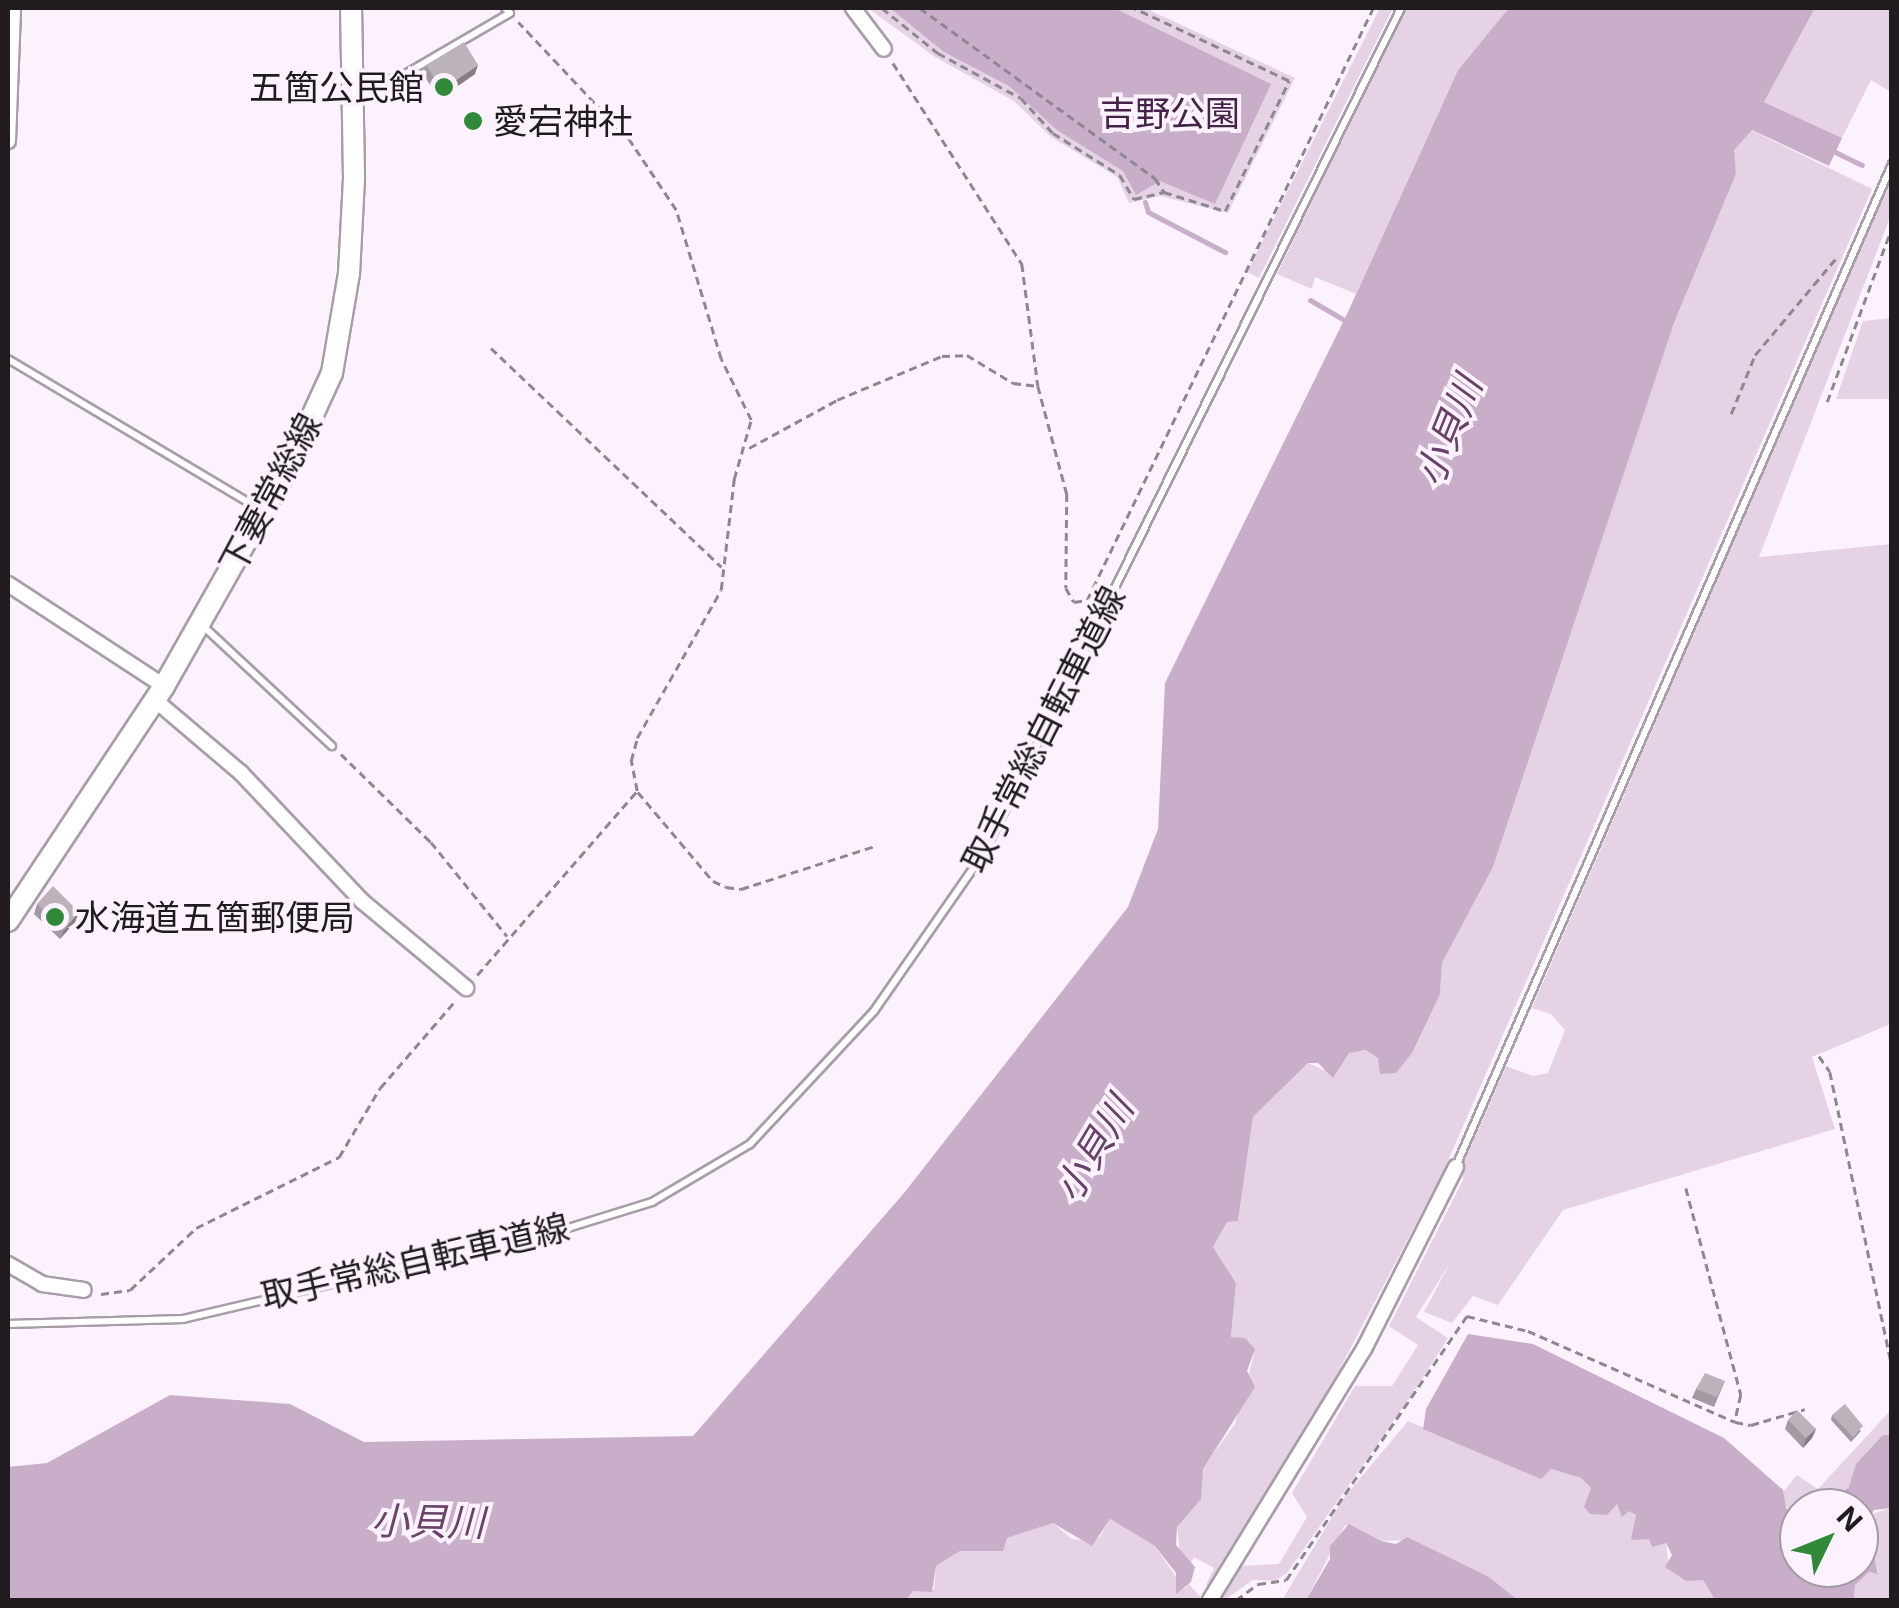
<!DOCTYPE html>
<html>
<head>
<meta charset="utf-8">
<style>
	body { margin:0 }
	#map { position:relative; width:1899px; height:1608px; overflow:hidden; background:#fcf2fd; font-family:Inter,"Noto Sans JP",sans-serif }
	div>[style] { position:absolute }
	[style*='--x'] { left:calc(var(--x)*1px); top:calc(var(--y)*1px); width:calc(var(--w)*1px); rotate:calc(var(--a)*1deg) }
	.green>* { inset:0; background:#e5d3e5 }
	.water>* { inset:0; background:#c9aec9 }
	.stream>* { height:5px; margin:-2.5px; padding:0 2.5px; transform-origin:2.5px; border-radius:2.5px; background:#c9aec9 }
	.path>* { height:2.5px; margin-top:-1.25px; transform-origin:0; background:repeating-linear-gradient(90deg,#8e878f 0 8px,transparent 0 13px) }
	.roads { filter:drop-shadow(2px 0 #a79da7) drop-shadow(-2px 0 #a79da7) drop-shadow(0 2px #a79da7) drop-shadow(0 -2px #a79da7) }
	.service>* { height:6px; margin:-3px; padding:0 3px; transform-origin:3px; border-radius:3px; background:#fff }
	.minor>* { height:14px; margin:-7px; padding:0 7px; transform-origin:7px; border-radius:7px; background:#fff }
	.secondary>* { height:20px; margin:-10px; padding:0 10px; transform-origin:10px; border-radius:10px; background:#fff }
	.wall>* { inset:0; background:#a299a2 }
	.shaded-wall>* { inset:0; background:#847d84 }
	.building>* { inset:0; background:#bcb2bc }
	.dots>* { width:28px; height:28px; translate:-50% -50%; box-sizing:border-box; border:5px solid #fcf2fd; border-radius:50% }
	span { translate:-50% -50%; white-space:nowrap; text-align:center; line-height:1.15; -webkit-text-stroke:8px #fcf2fd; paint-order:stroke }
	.poi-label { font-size:35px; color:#1f1b1f }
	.right { translate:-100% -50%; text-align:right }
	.left { translate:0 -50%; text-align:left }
	.park-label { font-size:35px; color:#452247 }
	.street-label { font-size:35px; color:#1f1b1f }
	.water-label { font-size:38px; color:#68426a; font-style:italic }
	.frame { position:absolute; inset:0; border:10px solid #1f1b1f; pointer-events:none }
	.north { position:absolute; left:1779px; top:1488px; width:100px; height:100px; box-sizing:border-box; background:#fcf2fd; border:2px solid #a49ca4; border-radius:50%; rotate:47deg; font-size:28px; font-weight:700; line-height:40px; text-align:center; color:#1f1b1f }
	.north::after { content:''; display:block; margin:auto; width:35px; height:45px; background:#308939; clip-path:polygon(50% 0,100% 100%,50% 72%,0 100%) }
</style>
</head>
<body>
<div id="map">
	<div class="green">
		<i style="clip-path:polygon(868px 8px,1145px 8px,1295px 78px,1228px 213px,1160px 196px,1129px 203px,1117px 177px,1051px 137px,1014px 101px,935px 57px)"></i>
		<i style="clip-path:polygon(1380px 8px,1393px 8px,1259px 278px,1247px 272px)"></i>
		<i style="clip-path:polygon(1405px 8px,1509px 8px,1458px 70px,1356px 294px,1315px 277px,1312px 289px,1277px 274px)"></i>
		<i style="clip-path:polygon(1815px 8px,1891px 8px,1891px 92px,1871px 80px,1842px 138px,1764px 102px)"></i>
		<i style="clip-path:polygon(1751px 130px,1872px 189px,1443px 1172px,1337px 1374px,1211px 1588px,1206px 1585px,1214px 1568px,1194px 1557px,1190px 1564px,1180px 1555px,1177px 1527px,1196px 1501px,1202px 1469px,1235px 1424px,1254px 1355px,1245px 1339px,1231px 1337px,1236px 1283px,1213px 1247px,1227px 1222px,1238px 1221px,1253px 1117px,1308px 1063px,1324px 1070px,1349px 1052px,1367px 1050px,1379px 1058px,1403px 1056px,1440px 994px,1442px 963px,1493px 867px,1674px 323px,1736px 174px,1733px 150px)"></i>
		<i style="clip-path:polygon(1891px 177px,1891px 215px,1759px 557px,1891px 544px,1891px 1024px,1812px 1057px,1835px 1129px,1563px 1210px,1498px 1305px,1473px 1296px,1452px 1323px,1424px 1312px,1450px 1263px,1416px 1317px,1448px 1338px,1411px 1396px,1287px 1573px,1275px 1581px,1253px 1580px,1224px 1600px,1219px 1597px,1240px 1566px,1279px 1564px,1307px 1517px,1292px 1493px,1355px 1386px,1392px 1386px,1418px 1345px,1389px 1326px,1463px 1180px,1462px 1167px,1506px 1066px,1533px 1076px,1548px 1073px,1565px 1030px,1551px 1014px,1532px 1008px)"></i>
		<i style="clip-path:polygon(1891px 318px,1891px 399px,1836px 399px,1863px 321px)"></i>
		<i style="clip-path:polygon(1891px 1410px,1891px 1435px,1871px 1448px,1849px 1487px,1819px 1508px,1799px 1508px,1799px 1518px,1792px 1516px,1780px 1496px,1797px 1475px,1818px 1489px)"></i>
		<i style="clip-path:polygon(1408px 1421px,1541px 1478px,1551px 1469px,1581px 1478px,1591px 1488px,1587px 1506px,1621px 1504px,1621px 1516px,1629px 1510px,1636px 1515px,1633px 1534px,1666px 1543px,1668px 1561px,1703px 1580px,1715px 1600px,1518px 1600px,1489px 1577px,1409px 1540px,1381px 1541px,1345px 1525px,1306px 1600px,1282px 1600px,1343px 1499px)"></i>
		<i style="clip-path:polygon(1891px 1508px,1890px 1600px,1854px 1600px,1855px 1585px,1869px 1572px,1879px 1573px,1868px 1539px,1869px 1515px)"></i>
		<i style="clip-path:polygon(1110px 1519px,1155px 1546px,1184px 1589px,1189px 1584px,1203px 1600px,906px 1600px,913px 1591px,934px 1590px,936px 1566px,960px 1551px,1002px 1551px,1007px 1538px,1053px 1523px,1072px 1539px,1089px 1541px,1099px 1538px)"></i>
	</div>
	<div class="water">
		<i style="clip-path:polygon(890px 8px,1114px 8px,1271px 84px,1215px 204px,1160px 181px,1136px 195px,1123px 171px,1057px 130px,1009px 86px,944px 52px)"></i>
		<i style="clip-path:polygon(1509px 8px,1815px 8px,1764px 102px,1842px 138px,1829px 166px,1752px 130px,1734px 150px,1736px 174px,1674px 323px,1493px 867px,1442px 963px,1440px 994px,1412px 1053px,1396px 1073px,1380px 1074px,1378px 1058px,1366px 1050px,1349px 1053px,1333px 1078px,1318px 1063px,1308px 1063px,1253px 1117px,1238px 1221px,1227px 1222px,1213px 1247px,1236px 1283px,1231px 1337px,1245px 1338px,1255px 1349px,1247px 1371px,1255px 1387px,1203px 1469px,1201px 1499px,1177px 1527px,1176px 1545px,1195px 1567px,1191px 1582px,1176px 1594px,1176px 1573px,1155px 1546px,1110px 1519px,1092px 1546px,1053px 1523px,1007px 1538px,1003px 1551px,960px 1551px,936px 1566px,932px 1592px,913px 1591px,906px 1600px,8px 1600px,8px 1467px,47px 1463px,170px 1395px,290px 1404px,364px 1442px,693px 1436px,904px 1193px,1128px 907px,1158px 829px,1165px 683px,1348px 312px,1458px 70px)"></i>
		<i style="clip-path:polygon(1468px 1334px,1533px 1344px,1724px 1438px,1783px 1490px,1786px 1508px,1799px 1518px,1799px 1568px,1859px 1568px,1859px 1508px,1819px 1508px,1849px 1487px,1856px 1464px,1883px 1435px,1891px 1435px,1891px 1508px,1874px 1510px,1867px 1523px,1878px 1574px,1869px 1572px,1855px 1585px,1854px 1600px,1715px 1600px,1703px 1580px,1686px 1581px,1665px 1567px,1672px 1555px,1666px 1543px,1652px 1547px,1649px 1539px,1631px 1540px,1636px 1515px,1629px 1511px,1622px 1517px,1617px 1504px,1607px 1515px,1590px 1514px,1584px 1507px,1591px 1488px,1581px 1478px,1551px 1469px,1541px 1479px,1423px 1429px,1426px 1409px)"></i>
		<i style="clip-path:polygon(1349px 1524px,1381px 1541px,1396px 1544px,1407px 1537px,1489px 1577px,1518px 1600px,1306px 1600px,1330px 1559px,1330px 1546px)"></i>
	</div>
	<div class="stream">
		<i style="--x:1833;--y:151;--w:32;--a:26"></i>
		<i style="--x:1145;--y:202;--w:10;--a:73"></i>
		<i style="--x:1148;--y:212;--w:87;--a:27.5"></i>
		<i style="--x:1310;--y:300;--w:42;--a:30.3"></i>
	</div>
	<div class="path">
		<i style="--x:882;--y:8;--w:72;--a:38.8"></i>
		<i style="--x:938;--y:53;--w:94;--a:28.5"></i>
		<i style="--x:1021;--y:98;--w:47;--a:47.6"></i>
		<i style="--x:1053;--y:133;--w:79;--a:32.1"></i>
		<i style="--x:1120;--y:175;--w:28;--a:60"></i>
		<i style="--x:1134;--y:199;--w:31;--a:-13"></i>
		<i style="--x:1164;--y:192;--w:64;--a:17.3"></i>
		<i style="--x:1225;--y:211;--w:145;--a:-63.8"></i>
		<i style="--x:1289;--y:81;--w:172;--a:-154.9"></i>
		<i style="--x:920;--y:8;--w:290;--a:35.9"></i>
		<i style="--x:1155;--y:178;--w:17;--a:57"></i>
		<i style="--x:893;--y:63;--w:239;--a:57.3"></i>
		<i style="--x:1022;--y:264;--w:123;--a:82.5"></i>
		<i style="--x:1038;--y:386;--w:112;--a:75"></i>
		<i style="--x:1067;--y:494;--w:94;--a:90.6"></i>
		<i style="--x:1066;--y:588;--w:16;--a:60"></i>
		<i style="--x:1074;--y:602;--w:13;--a:-9"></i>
		<i style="--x:1087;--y:600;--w:657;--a:-64.21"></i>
		<i style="--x:491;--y:348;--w:318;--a:43.5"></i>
		<i style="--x:1827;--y:402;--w:187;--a:-69.6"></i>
		<i style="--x:1731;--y:414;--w:64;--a:-67.9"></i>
		<i style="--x:1755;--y:355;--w:126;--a:-50.1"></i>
		<i style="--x:749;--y:448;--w:100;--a:-28.6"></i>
		<i style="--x:837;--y:400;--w:114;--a:-22.7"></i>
		<i style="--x:942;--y:356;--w:25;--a:-2"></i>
		<i style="--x:967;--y:355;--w:54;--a:31.3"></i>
		<i style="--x:1013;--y:383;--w:23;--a:7"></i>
		<i style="--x:341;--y:754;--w:126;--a:44.4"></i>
		<i style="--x:431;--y:842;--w:121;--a:51"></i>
		<i style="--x:638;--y:792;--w:116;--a:49.9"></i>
		<i style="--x:713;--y:881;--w:14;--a:25"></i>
		<i style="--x:726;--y:887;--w:15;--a:8"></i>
		<i style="--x:741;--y:889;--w:141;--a:-17.8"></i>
		<i style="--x:477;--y:975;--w:244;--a:-49"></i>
		<i style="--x:637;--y:791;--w:31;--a:-101"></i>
		<i style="--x:631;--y:761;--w:24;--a:-75"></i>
		<i style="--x:637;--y:738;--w:170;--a:-60.4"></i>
		<i style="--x:721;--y:590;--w:112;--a:-83.3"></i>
		<i style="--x:734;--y:479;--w:61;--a:-73.9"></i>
		<i style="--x:751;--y:420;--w:68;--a:-116.2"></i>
		<i style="--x:721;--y:359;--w:156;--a:-106.8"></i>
		<i style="--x:676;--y:210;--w:83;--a:-123.7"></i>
		<i style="--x:630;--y:141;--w:163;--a:-133.3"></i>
		<i style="--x:1819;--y:1056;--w:19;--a:55"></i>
		<i style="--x:1830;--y:1072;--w:301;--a:78.1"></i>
		<i style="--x:1686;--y:1188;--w:214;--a:75.1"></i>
		<i style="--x:1741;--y:1395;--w:27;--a:103"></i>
		<i style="--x:101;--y:1294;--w:29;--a:-8"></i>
		<i style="--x:130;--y:1290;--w:91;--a:-43.2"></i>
		<i style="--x:196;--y:1228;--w:160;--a:-26.4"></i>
		<i style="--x:339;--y:1157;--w:80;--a:-59.3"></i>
		<i style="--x:380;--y:1088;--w:116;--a:-49.2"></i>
		<i style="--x:1236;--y:1600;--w:27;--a:-36"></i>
		<i style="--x:1258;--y:1584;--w:28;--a:-8"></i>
		<i style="--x:1286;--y:1580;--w:320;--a:-55.6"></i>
		<i style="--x:1467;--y:1316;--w:63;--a:13.8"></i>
		<i style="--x:1528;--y:1331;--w:226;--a:23.7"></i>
		<i style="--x:1735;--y:1422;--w:16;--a:11"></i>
		<i style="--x:1751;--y:1425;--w:56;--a:-16.5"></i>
	</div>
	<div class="roads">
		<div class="service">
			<i style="--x:357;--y:85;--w:44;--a:-10.5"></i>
			<i style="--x:400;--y:77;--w:127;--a:-30.2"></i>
			<i style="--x:510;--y:13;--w:7;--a:-135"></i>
			<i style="--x:8;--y:359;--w:293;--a:30.8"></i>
			<i style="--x:201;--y:624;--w:179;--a:43"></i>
			<i style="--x:1456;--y:1166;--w:1093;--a:-66.48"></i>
			<i style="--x:8;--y:1324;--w:175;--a:-1.6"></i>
			<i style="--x:183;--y:1319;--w:382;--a:-13.2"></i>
			<i style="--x:555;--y:1232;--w:102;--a:-17.2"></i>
			<i style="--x:652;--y:1202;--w:114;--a:-30.6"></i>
			<i style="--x:750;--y:1144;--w:182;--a:-47"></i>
			<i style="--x:874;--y:1011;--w:193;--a:-55.2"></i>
			<i style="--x:984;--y:853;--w:942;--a:-63.73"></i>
		</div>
		<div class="minor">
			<i style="--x:853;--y:8;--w:51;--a:52.9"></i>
			<i style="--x:8;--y:141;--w:133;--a:-87.8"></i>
			<i style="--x:8;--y:584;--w:186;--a:33.2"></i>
			<i style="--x:155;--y:700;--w:113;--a:40.3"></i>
			<i style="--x:241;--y:773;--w:176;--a:46.6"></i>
			<i style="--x:362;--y:901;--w:136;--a:39.9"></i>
			<i style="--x:8;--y:1264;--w:39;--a:30"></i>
			<i style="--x:42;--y:1284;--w:42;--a:8.1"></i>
			<i style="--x:1210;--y:1600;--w:294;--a:-58.5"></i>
			<i style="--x:1364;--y:1349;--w:204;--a:-63.2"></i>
		</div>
		<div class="secondary">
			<i style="--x:8;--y:921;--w:282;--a:-56.4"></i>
			<i style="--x:164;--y:686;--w:260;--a:-60.5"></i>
			<i style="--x:292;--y:460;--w:96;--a:-65.3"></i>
			<i style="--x:332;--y:373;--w:100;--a:-80.3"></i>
			<i style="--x:349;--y:274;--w:97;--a:-87"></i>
			<i style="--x:354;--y:177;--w:169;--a:-91"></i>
		</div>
	</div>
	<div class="wall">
		<i style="clip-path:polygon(426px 65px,475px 74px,439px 99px,423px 74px)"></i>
		<i style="clip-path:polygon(37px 904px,79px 912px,75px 922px,60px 939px,34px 914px)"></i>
		<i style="clip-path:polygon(1725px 1381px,1714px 1407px,1692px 1398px,1696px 1389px)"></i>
		<i style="clip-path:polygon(1832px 1415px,1861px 1431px,1851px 1442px,1831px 1420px)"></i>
		<i style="clip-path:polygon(1788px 1420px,1816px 1429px,1812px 1438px,1803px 1448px,1785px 1429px)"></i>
	</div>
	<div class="shaded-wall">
		<i style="clip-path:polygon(478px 65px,475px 74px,439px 99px,442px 90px)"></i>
		<i style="clip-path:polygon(79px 912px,75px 922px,60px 939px,64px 930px)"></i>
		<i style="clip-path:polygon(1816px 1429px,1812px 1438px,1803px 1448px,1806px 1438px)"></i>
	</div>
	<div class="building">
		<i style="clip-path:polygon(464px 42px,478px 65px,442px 90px,426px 65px)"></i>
		<i style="clip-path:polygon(53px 886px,79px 912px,64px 930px,37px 904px)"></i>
		<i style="clip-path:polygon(1705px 1373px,1725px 1381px,1717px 1397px,1696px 1389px)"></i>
		<i style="clip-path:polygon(1845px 1404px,1863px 1426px,1853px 1437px,1832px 1415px)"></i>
		<i style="clip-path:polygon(1797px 1410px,1816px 1429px,1806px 1438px,1788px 1420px)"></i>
	</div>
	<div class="dots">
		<i style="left:444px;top:87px;background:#308939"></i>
		<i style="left:473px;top:121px;background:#308939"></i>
		<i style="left:55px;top:917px;background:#308939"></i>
	</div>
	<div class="poi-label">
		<span class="right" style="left:424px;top:87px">五箇公民館</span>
		<span class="left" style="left:493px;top:121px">愛宕神社</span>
		<span class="left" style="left:75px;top:917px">水海道五箇郵便局</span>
	</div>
	<div class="park-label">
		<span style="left:1170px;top:113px">吉野公園</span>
	</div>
	<div class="street-label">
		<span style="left:270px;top:493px;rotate:-62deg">下妻常総線</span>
		<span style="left:1043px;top:729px;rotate:-63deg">取手常総自転車道線</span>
		<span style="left:415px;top:1261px;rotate:-13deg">取手常総自転車道線</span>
	</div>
	<div class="water-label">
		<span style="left:1449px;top:431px;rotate:-68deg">小貝川</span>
		<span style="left:1094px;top:1149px;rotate:-59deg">小貝川</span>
		<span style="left:428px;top:1522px;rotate:1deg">小貝川</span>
	</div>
	<div class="frame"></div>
	<div class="north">N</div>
</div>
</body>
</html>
